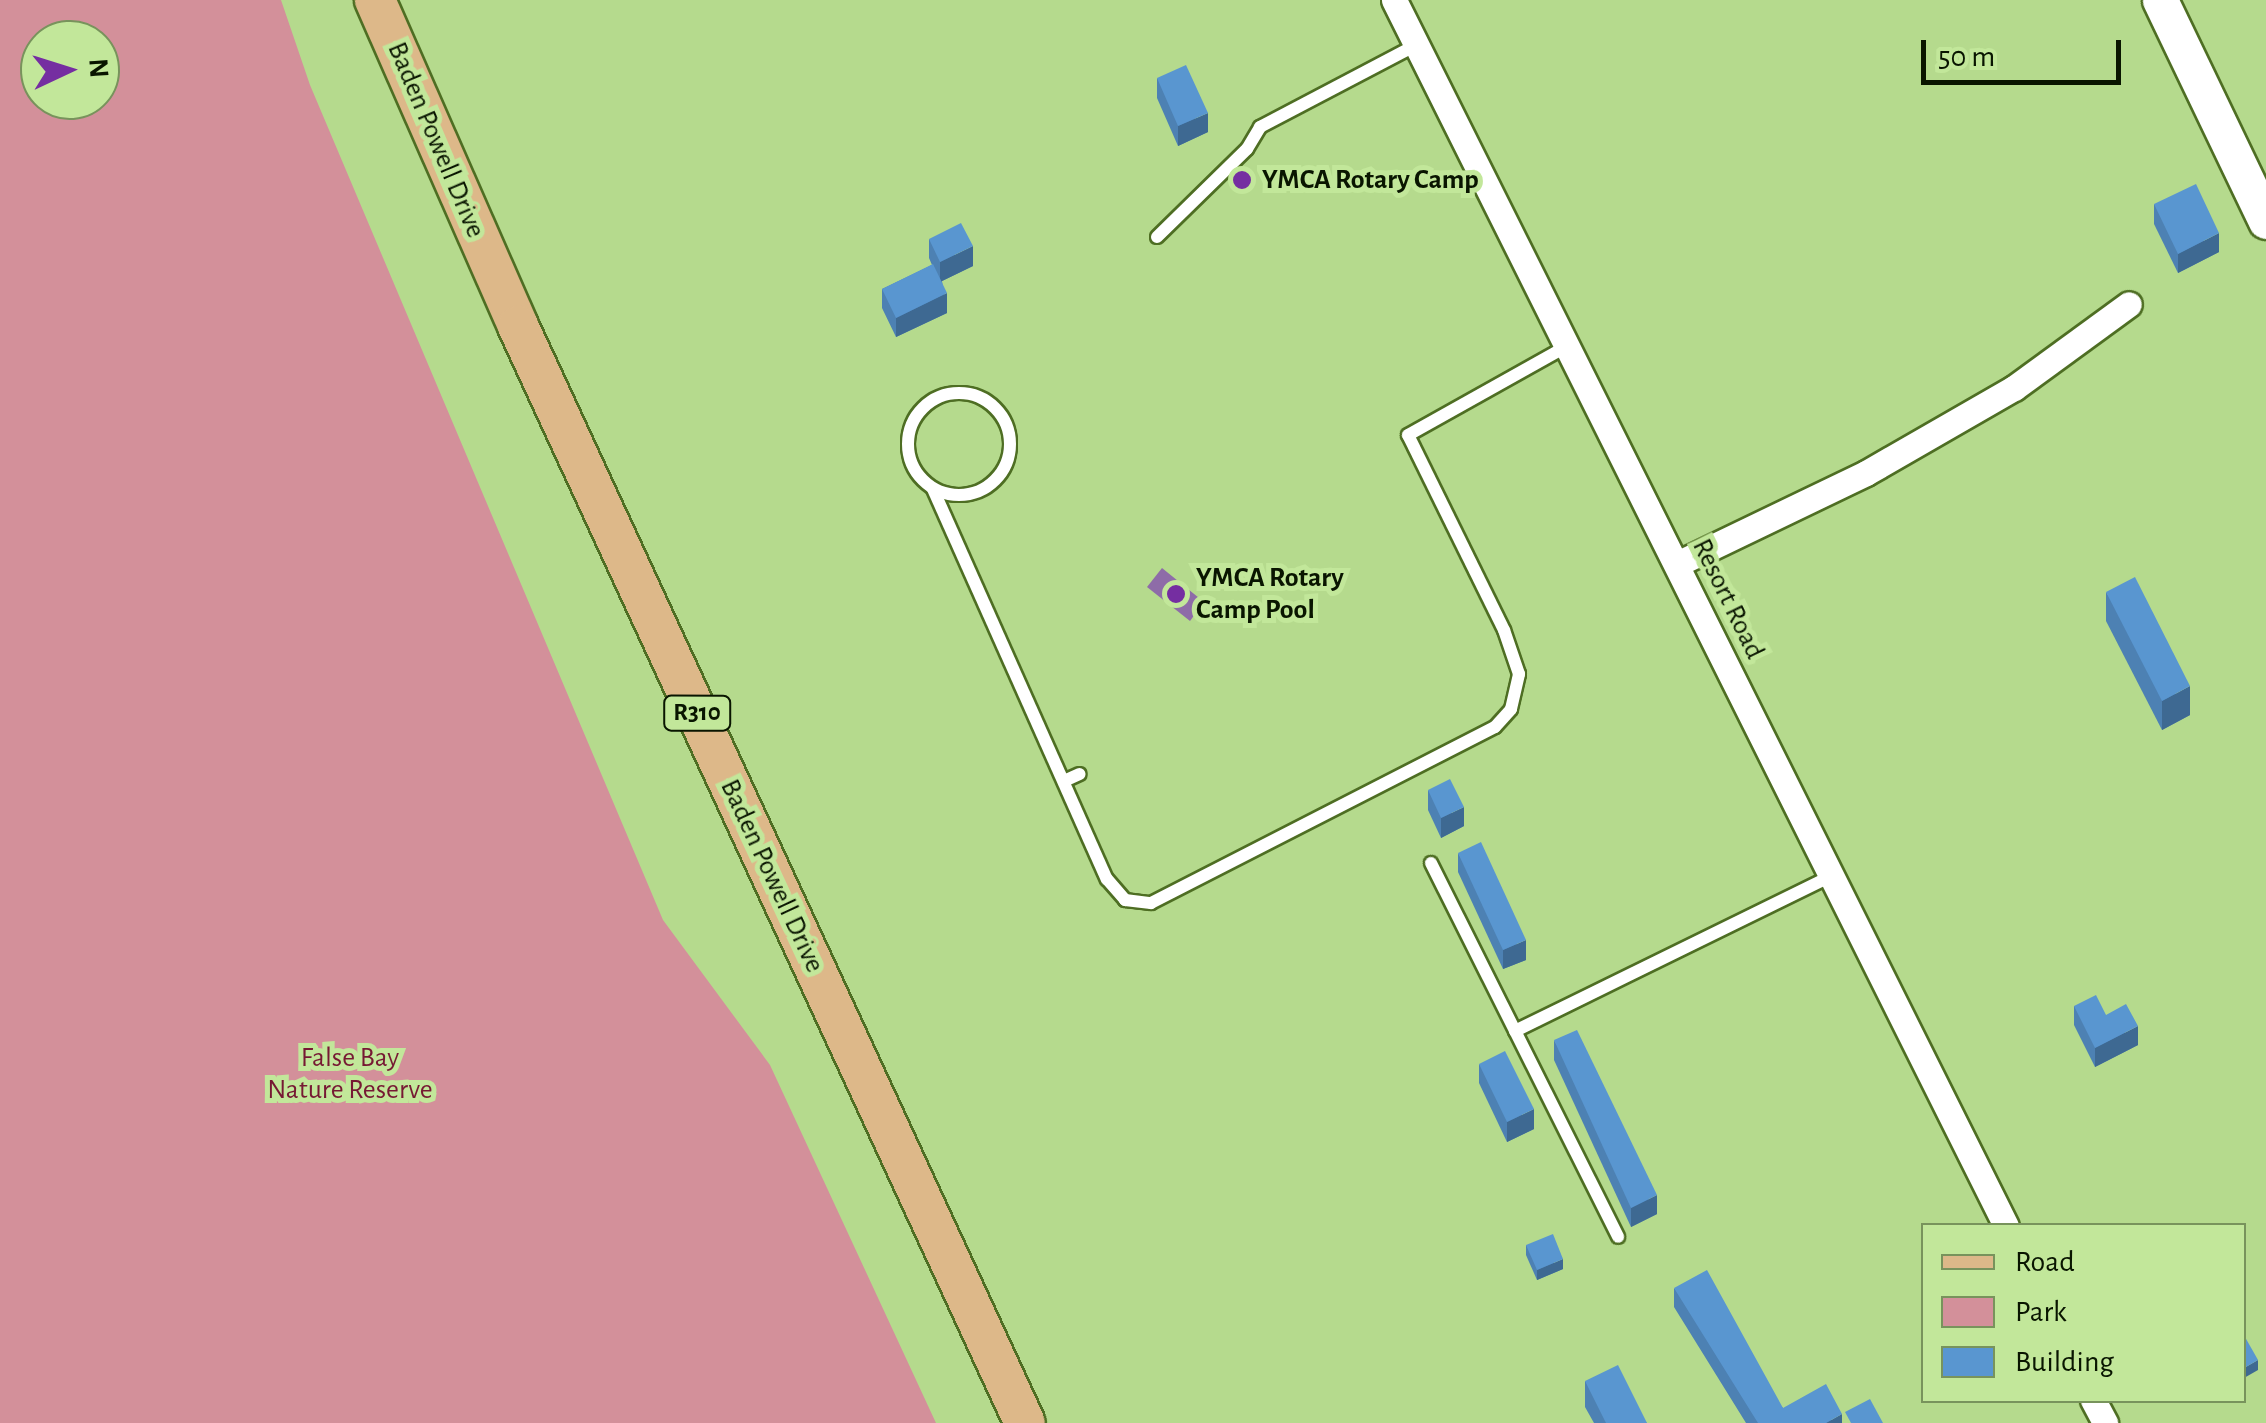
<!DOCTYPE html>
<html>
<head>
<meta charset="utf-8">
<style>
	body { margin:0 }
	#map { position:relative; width:2266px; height:1423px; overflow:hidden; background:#b5da8d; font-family:"Alegreya Sans",sans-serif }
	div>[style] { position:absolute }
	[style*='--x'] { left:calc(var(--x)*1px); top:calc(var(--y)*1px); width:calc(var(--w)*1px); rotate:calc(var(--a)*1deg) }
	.green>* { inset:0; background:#d3909a }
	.water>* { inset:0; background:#8e6ca8 }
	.roads { filter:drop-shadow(2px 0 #4e6e23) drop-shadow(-2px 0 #4e6e23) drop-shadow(0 2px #4e6e23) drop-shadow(0 -2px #4e6e23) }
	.lane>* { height:12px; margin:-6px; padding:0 6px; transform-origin:6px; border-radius:6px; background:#fff }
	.lane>.ring { margin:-6px; padding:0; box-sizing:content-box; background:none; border:12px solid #fff; border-radius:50% }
	.street>* { height:25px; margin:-12.5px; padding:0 12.5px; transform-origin:12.5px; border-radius:12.5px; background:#fff }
	.secondary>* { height:35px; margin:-17.5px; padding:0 17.5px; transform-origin:17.5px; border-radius:17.5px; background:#fff }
	.primary>* { height:40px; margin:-20px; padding:0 20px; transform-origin:20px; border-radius:20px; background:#ddb889 }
	.wall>* { inset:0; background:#4d81b3 }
	.shaded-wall>* { inset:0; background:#3e6992 }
	.building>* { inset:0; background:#5996d0 }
	.dots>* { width:28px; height:28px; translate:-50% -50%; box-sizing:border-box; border:5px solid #c2e79a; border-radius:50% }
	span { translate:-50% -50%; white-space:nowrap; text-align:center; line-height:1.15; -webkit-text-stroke:10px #c2e79a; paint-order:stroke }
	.shield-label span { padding:2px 8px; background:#c2e79a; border:2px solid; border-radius:8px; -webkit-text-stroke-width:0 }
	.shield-label { font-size:25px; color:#091500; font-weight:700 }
	.street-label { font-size:28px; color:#091500 }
	.poi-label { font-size:28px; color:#091500; font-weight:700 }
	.left { translate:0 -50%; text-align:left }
	.park-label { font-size:28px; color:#761933 }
	.legend { position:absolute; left:1921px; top:1223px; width:325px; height:180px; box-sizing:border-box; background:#c2e79a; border:2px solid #78935c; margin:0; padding:12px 18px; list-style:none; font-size:30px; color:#091500 }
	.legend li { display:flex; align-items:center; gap:20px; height:50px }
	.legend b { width:50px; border:2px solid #78935c }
	.north { position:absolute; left:20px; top:20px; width:100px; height:100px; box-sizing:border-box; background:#c2e79a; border:2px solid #78935c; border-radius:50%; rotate:86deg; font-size:28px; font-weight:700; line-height:40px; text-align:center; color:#091500 }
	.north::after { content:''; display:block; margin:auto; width:35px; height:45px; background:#752ea1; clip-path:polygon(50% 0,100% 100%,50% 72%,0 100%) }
	.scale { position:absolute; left:1921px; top:40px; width:200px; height:45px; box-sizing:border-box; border:5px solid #091500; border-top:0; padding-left:12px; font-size:30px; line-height:35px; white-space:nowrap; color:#091500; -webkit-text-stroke:8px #c2e79a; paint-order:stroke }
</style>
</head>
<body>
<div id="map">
	<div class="green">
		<i style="clip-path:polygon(evenodd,0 0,281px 0,310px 85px,663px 920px,770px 1065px,936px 1423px,0 1423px,0 0,40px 40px,100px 40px,100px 100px,40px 100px,40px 40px)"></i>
	</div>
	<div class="water">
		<i style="clip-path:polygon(1162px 568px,1204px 602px,1190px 621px,1147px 587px)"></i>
	</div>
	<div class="roads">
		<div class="lane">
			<i style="--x:1157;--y:237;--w:126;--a:-44.4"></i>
			<i style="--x:1247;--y:149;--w:26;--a:-59"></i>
			<i style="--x:1260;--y:127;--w:176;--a:-27.7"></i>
			<i class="ring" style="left:908px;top:393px;width:90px;height:90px"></i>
			<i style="--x:933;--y:489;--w:427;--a:66"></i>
			<i style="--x:1107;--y:879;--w:28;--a:49"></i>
			<i style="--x:1125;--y:900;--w:26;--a:7"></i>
			<i style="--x:1151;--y:903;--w:386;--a:-27.1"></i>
			<i style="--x:1495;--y:727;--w:24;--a:-48"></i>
			<i style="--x:1511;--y:709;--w:36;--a:-77"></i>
			<i style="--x:1519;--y:674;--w:46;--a:-108.8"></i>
			<i style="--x:1504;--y:630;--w:217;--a:-116.2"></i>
			<i style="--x:1408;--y:435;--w:182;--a:-29.2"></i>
			<i style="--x:1064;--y:781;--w:17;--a:-24"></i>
			<i style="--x:1431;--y:863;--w:418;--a:63.4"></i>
			<i style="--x:1515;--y:1031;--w:353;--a:-26.1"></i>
		</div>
		<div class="street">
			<i style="--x:1394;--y:0;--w:1370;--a:63.47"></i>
			<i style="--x:1677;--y:564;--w:210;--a:-25.7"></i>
			<i style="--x:1866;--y:473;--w:171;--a:-29.9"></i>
			<i style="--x:2014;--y:388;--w:142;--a:-36.1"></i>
			<i style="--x:2093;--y:1400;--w:26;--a:62"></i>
		</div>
		<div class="secondary">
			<i style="--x:2160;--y:0;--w:245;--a:64.4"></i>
		</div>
		<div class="primary">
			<i style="--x:375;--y:0;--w:356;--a:66.3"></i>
			<i style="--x:518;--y:326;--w:1208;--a:65.2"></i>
		</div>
	</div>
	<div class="wall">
		<i style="clip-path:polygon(1157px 78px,1208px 132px,1178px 146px,1157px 98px)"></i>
		<i style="clip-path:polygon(2154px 204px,2219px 252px,2178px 273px,2154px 224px)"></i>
		<i style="clip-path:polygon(929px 239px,973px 266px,942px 281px,947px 313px,896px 337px,882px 308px,882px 289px,932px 265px,929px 258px)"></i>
		<i style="clip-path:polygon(2106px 592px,2190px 715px,2162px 730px,2106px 621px)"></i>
		<i style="clip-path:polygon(1428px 790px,1464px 826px,1441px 838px,1428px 810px)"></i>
		<i style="clip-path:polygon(1458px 853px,1526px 960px,1503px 969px,1458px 872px)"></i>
		<i style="clip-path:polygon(2074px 1006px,2106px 1015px,2138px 1045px,2095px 1067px,2074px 1025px)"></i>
		<i style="clip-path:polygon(1554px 1040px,1657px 1214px,1631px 1227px,1554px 1060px)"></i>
		<i style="clip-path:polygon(1479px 1064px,1534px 1129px,1507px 1142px,1479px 1083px)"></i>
		<i style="clip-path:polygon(1526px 1245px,1563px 1269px,1537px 1280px,1526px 1255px)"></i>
		<i style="clip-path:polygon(1674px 1288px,1783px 1408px,1842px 1423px,1746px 1423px,1674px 1307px)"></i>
		<i style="clip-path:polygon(1585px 1381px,1647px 1423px,1594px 1423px,1585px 1407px)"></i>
	</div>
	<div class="shaded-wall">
		<i style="clip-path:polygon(1208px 113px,1208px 132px,1178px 146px,1178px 126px)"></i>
		<i style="clip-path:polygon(2219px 233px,2219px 252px,2178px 273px,2178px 254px)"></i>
		<i style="clip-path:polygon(973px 246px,973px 266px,940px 282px,940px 262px)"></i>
		<i style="clip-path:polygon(947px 293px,947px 313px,896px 337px,896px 318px)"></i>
		<i style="clip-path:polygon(2190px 686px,2190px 715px,2162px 730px,2162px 701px)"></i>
		<i style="clip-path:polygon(1464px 807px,1464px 826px,1441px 838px,1441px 818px)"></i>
		<i style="clip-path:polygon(1526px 940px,1526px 960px,1503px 969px,1503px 950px)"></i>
		<i style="clip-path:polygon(2138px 1026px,2138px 1045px,2095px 1067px,2095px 1048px)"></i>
		<i style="clip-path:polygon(1534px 1109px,1534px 1129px,1507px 1142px,1507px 1122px)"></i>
		<i style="clip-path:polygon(1657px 1195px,1657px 1214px,1631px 1227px,1631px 1208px)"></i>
		<i style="clip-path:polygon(1563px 1259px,1563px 1269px,1537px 1280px,1537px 1270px)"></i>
		<i style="clip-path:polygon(2258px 1360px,2258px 1370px,2244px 1378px,2244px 1368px)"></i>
		<i style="clip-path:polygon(1842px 1414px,1842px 1423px,1826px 1423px)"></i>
	</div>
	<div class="building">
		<i style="clip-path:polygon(1186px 65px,1208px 113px,1178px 126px,1157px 78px)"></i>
		<i style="clip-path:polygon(2196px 184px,2219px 233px,2178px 254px,2154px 204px)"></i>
		<i style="clip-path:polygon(961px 223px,973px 246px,940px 262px,929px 239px)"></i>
		<i style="clip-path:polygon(933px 264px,947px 293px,896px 318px,882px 289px)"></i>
		<i style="clip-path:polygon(2135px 577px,2190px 686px,2162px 701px,2106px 592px)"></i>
		<i style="clip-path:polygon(1450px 779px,1464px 807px,1441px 818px,1428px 790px)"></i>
		<i style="clip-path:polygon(1481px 842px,1526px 940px,1503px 950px,1458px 853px)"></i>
		<i style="clip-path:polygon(2096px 995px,2106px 1015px,2126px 1004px,2138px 1026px,2095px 1048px,2074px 1006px)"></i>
		<i style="clip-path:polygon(1577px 1030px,1657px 1195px,1631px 1208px,1554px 1040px)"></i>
		<i style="clip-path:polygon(1505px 1051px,1534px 1109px,1507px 1122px,1479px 1064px)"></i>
		<i style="clip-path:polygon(1553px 1234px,1563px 1259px,1537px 1270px,1526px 1245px)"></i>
		<i style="clip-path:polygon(1707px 1270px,1783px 1408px,1826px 1384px,1842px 1414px,1826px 1423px,1758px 1423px,1674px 1288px)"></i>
		<i style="clip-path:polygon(2245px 1337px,2258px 1360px,2244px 1368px,2244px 1338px)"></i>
		<i style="clip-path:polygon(1618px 1365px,1647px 1423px,1606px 1423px,1585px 1381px)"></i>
		<i style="clip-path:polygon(1870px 1399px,1883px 1423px,1851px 1423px,1845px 1412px)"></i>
	</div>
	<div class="dots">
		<i style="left:1242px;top:180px;background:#752ea1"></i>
		<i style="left:1176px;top:594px;background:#752ea1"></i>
	</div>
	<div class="shield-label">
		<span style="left:697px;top:713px">R310</span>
	</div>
	<div class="street-label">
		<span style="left:436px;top:140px;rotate:67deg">Baden Powell Drive</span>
		<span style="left:1728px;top:599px;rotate:64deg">Resort Road</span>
		<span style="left:772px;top:876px;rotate:65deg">Baden Powell Drive</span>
	</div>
	<div class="poi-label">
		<span class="left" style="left:1262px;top:180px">YMCA Rotary Camp</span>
		<span class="left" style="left:1196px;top:594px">YMCA Rotary<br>Camp Pool</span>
	</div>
	<div class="park-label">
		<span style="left:350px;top:1074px">False Bay<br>Nature Reserve</span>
	</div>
	<ul class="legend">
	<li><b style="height:12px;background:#ddb889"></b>Road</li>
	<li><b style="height:28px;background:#d3909a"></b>Park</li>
	<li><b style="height:28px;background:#5996d0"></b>Building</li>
	</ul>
	<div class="north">N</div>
	<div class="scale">50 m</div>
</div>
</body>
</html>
